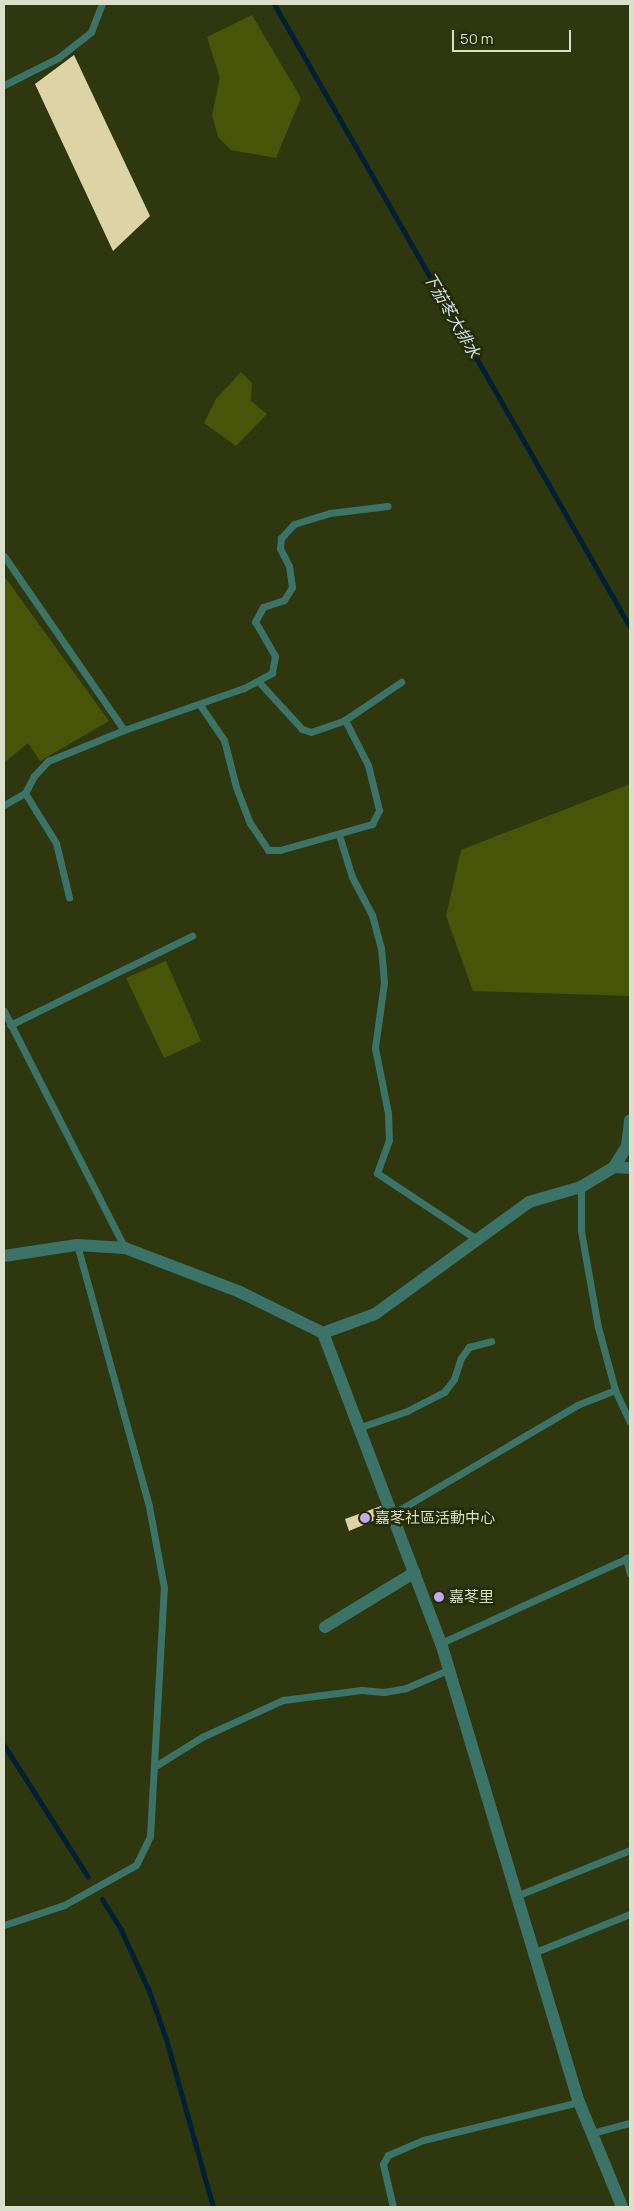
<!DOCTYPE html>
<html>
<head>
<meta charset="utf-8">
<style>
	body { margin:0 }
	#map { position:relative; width:634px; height:2211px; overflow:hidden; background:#2e370d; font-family:Manrope,"Noto Sans TC",sans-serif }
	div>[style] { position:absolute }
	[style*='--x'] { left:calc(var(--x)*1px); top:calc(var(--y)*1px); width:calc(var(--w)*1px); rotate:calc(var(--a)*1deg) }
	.green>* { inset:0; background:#485509 }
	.stream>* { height:5px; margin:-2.5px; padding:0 2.5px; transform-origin:2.5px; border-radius:2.5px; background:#002135 }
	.building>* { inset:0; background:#dcd4a5 }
	.service>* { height:7px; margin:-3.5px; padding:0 3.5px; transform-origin:3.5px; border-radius:3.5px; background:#3c7368 }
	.minor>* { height:12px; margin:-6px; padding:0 6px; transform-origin:6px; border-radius:6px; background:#3c7368 }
	.tertiary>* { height:12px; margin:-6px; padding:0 6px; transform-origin:6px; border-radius:6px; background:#3c7368 }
	.dots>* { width:14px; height:14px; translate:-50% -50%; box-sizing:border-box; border:2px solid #252c02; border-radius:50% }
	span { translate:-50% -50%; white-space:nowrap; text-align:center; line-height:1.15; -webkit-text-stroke:5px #252c02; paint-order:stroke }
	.poi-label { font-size:15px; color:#d9dfc8 }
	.left { translate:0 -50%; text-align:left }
	.water-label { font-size:16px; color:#cce2f3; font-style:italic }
	.frame { position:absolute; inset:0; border:5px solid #d9dfc8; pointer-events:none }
	.scale { position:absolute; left:452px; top:30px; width:119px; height:22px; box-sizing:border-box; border:2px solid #d9dfc8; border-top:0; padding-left:6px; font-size:15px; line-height:18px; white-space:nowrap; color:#d9dfc8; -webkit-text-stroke:4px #252c02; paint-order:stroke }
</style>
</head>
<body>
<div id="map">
	<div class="green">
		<i style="clip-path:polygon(252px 15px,301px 98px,276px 158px,231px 150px,218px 137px,212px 115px,220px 78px,207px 37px)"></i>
		<i style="clip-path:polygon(241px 372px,252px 383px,251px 401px,267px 414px,236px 446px,204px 423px,216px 399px)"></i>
		<i style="clip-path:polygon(4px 576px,109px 721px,40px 761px,28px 743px,4px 763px)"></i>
		<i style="clip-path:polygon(630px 784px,630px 996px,473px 991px,446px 916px,461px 850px)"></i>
		<i style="clip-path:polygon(166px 961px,201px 1041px,164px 1058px,126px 978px)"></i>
	</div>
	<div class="stream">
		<i style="--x:274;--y:4;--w:718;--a:60.26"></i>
		<i style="--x:4;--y:1745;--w:156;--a:57.5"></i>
		<i style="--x:102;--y:1899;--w:36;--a:58"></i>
		<i style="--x:121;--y:1930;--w:67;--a:65.3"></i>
		<i style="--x:149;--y:1991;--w:51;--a:70.5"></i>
		<i style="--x:166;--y:2039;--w:174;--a:74.4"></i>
	</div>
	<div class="building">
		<i style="clip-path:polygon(74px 55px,150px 216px,113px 251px,35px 84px)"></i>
		<i style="clip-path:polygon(381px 1506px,385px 1516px,349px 1531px,345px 1519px)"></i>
	</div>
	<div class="service">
		<i style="--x:4;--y:85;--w:60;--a:-26.6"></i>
		<i style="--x:58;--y:58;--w:42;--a:-38.2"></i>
		<i style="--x:91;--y:32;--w:30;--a:-69"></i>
		<i style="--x:4;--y:556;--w:211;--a:55.4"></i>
		<i style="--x:258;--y:681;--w:65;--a:47.5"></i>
		<i style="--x:302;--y:729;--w:9;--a:18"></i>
		<i style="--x:311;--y:732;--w:36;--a:-19"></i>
		<i style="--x:345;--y:720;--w:68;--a:-34.2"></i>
		<i style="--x:200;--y:705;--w:42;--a:55.6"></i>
		<i style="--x:224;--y:740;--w:49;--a:75.7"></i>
		<i style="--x:236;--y:787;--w:39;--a:69"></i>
		<i style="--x:250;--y:823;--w:32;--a:56"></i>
		<i style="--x:268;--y:850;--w:12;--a:0"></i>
		<i style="--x:280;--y:850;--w:96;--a:-15.8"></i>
		<i style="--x:372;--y:824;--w:16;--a:-63"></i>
		<i style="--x:379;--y:810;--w:46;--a:-103.7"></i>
		<i style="--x:368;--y:765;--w:51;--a:-117.1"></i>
		<i style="--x:25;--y:793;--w:59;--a:58.2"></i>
		<i style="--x:56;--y:843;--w:56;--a:76.5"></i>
		<i style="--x:4;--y:805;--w:24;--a:-30"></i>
		<i style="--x:25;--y:793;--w:19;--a:-62"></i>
		<i style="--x:34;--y:776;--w:21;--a:-47"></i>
		<i style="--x:48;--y:761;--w:82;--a:-22.2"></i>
		<i style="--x:124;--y:730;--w:127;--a:-19.3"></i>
		<i style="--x:244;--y:688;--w:32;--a:-28"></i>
		<i style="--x:272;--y:673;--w:17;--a:-80"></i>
		<i style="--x:275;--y:656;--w:39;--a:-120"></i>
		<i style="--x:255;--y:622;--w:17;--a:-62"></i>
		<i style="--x:263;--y:607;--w:22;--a:-18"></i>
		<i style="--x:284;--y:600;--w:15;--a:-58"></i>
		<i style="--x:292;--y:587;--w:21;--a:-98"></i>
		<i style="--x:289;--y:566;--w:20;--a:-117"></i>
		<i style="--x:280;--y:548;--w:10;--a:-84"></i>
		<i style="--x:281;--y:538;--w:19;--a:-47"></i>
		<i style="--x:294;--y:524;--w:38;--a:-17"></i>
		<i style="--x:330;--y:513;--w:58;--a:-6.9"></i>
		<i style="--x:339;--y:835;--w:44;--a:72.8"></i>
		<i style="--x:352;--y:877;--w:43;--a:62.2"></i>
		<i style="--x:372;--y:915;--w:34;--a:75"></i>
		<i style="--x:381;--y:948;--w:34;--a:85"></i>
		<i style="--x:384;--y:982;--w:67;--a:97.8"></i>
		<i style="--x:375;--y:1048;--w:66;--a:78.7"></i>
		<i style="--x:388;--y:1113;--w:27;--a:88"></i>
		<i style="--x:389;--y:1140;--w:35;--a:110"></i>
		<i style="--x:377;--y:1173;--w:121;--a:33.6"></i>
		<i style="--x:4;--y:1011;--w:266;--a:63"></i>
		<i style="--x:10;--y:1025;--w:203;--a:-26.1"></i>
		<i style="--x:581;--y:1187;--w:44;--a:90"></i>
		<i style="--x:581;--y:1231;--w:97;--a:80"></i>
		<i style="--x:598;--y:1327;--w:65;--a:74.9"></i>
		<i style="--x:615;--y:1390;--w:35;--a:65"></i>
		<i style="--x:358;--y:1428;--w:52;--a:-19.1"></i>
		<i style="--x:407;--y:1411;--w:42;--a:-27.2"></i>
		<i style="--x:444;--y:1392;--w:16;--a:-52"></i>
		<i style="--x:454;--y:1379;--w:22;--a:-72"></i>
		<i style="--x:461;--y:1358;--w:14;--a:-54"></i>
		<i style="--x:469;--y:1347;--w:23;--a:-15"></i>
		<i style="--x:394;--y:1513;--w:212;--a:-30.5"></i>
		<i style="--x:577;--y:1405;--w:41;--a:-21.5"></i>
		<i style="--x:626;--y:1558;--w:16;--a:76"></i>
		<i style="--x:441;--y:1643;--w:208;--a:-24.5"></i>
		<i style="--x:157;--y:1765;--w:53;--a:-31.9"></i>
		<i style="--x:202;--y:1737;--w:89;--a:-24.6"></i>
		<i style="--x:283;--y:1700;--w:79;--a:-7.3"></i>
		<i style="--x:361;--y:1690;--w:23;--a:5"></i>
		<i style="--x:384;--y:1692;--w:22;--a:-10"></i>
		<i style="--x:406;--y:1688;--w:48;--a:-23.4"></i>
		<i style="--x:516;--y:1896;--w:123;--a:-22"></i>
		<i style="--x:4;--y:1925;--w:63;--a:-18.4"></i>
		<i style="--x:64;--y:1905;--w:82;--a:-29.1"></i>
		<i style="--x:136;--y:1865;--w:32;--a:-64"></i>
		<i style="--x:150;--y:1836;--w:248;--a:-86.8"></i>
		<i style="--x:164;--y:1588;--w:83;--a:-100.4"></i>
		<i style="--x:149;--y:1506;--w:271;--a:-105.4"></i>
		<i style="--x:533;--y:1953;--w:105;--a:-21.9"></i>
		<i style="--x:592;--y:2133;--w:39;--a:-15"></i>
		<i style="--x:393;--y:2207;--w:44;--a:-103.1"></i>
		<i style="--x:383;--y:2164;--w:10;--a:-61"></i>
		<i style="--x:388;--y:2155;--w:38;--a:-23"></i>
		<i style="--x:423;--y:2140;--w:161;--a:-13.7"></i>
	</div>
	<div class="minor">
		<i style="--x:614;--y:1167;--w:16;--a:4"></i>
		<i style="--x:325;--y:1627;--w:105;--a:-31.4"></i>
	</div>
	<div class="tertiary">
		<i style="--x:4;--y:1256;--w:74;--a:-8.6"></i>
		<i style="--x:77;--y:1245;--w:48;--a:3.6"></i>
		<i style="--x:125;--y:1248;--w:123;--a:20.9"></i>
		<i style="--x:240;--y:1292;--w:93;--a:26.3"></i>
		<i style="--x:323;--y:1333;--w:332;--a:69.2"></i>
		<i style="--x:441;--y:1643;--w:479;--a:73.3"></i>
		<i style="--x:579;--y:2102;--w:113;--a:67.7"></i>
		<i style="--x:323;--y:1333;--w:55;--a:-20.1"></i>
		<i style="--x:375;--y:1314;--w:190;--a:-36"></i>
		<i style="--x:529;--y:1202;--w:54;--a:-16.1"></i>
		<i style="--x:581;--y:1187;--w:39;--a:-31"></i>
		<i style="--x:614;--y:1167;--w:25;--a:-58"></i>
		<i style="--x:627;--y:1146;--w:26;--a:-83"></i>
	</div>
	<div class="dots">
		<i style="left:365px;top:1518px;background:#c2a8f3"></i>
		<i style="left:439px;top:1597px;background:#c2a8f3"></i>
	</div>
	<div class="poi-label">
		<span class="left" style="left:375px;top:1518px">嘉苳社區活動中心</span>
		<span class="left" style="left:449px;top:1597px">嘉苳里</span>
	</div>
	<div class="water-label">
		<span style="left:452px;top:315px;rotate:60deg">下茄苳大排水</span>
	</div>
	<div class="frame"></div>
	<div class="scale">50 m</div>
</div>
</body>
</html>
